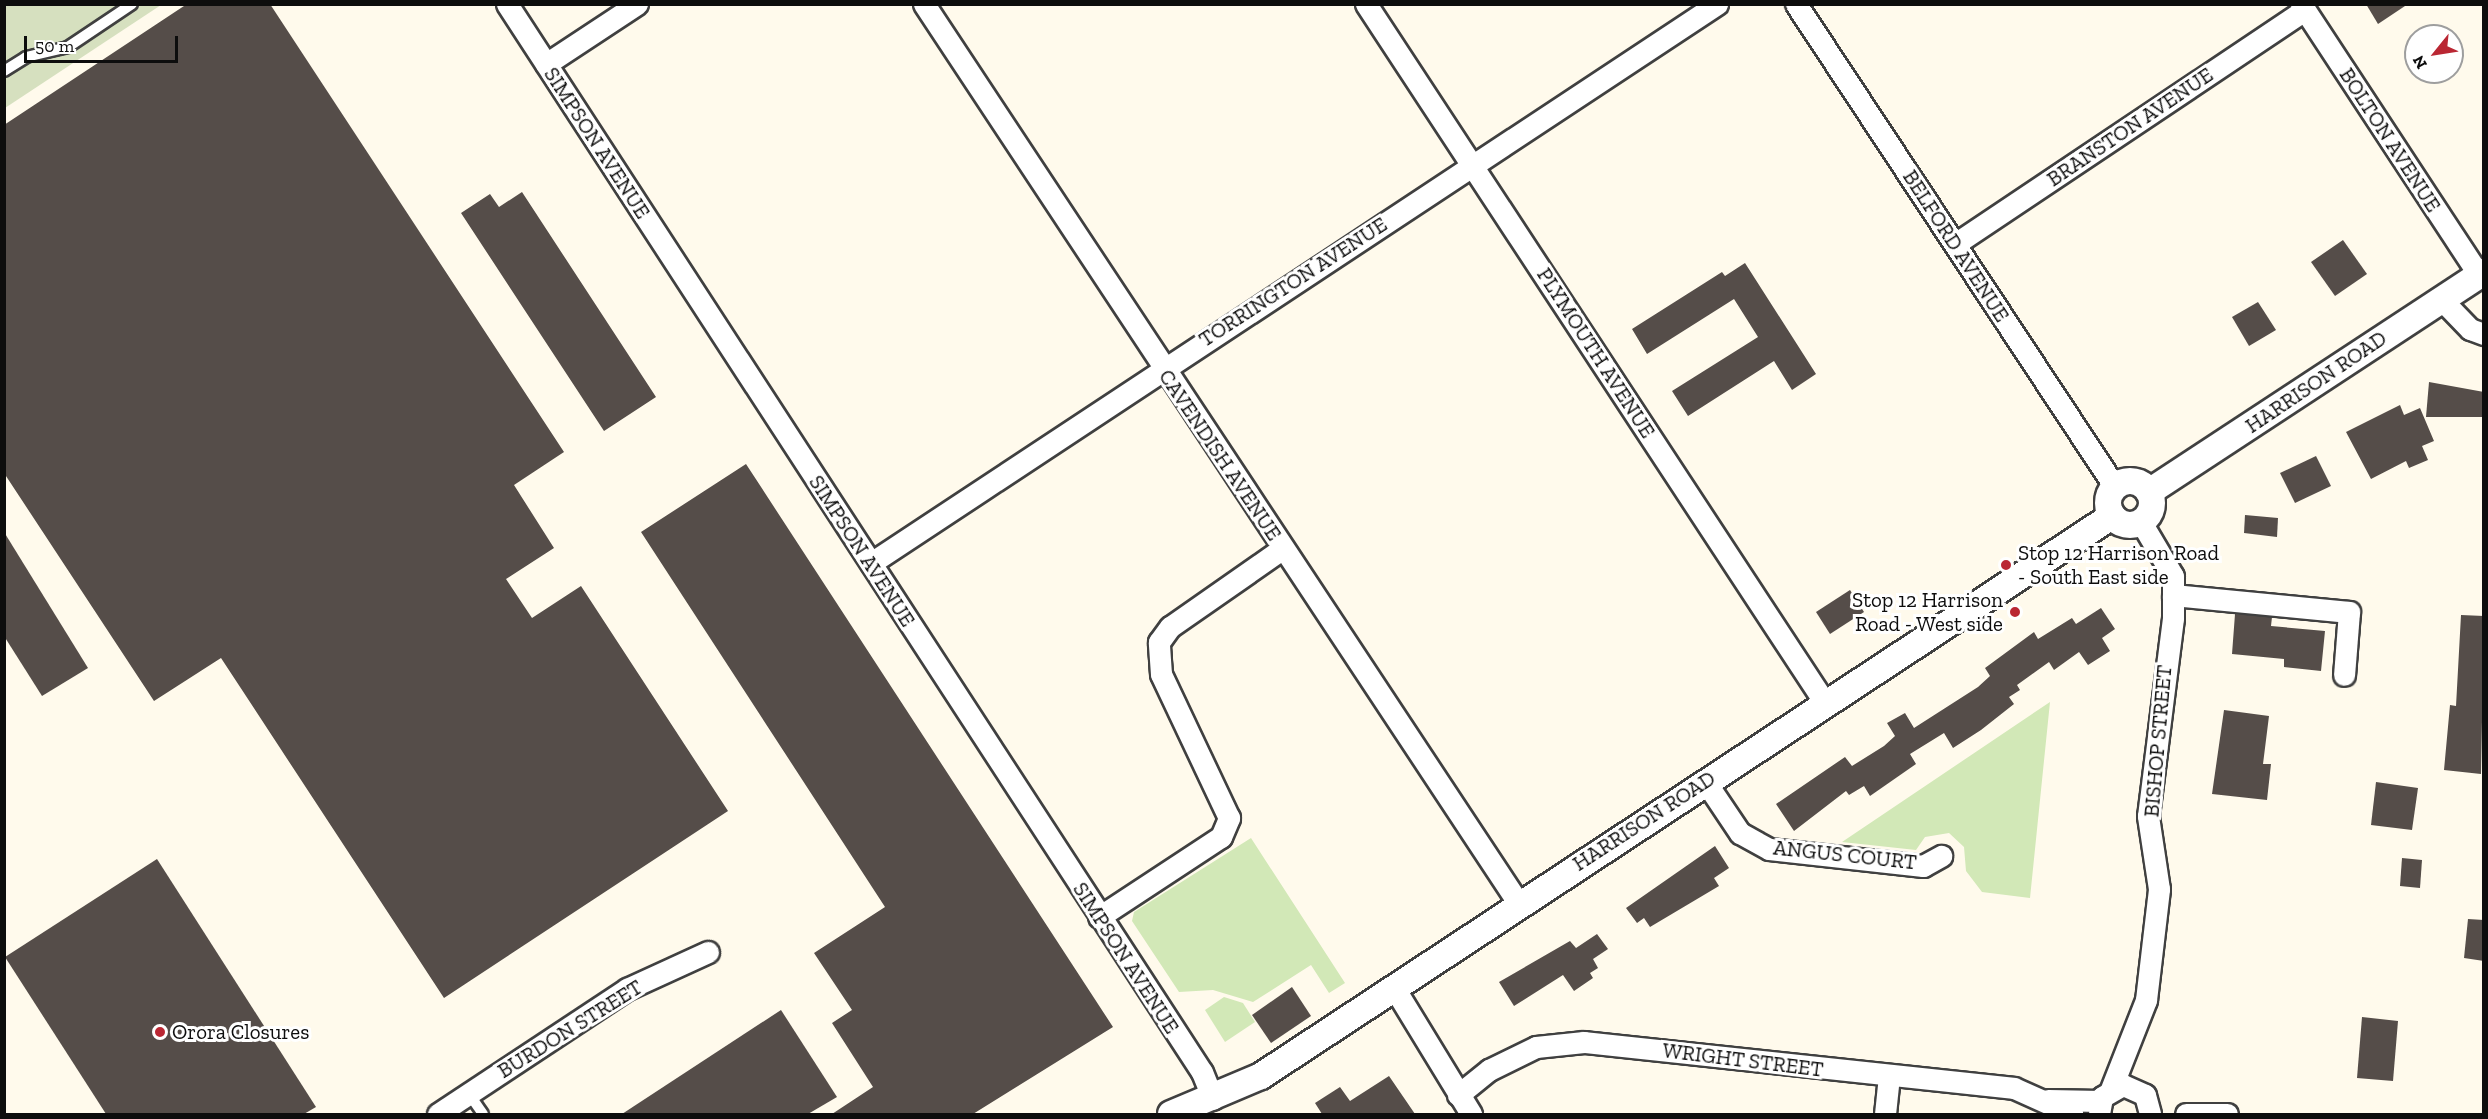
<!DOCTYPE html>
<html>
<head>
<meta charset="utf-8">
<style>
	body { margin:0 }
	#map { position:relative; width:2488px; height:1119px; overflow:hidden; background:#fffaec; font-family:"Zilla Slab",serif }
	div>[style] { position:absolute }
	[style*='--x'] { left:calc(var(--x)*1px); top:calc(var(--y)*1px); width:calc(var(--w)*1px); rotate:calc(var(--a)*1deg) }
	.green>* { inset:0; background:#d2e8b7 }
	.cemetery>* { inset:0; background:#d6e0bf }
	.building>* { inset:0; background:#554d49 }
	.roads { filter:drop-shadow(2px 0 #404040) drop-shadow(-2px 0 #404040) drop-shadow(0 2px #404040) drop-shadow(0 -2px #404040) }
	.service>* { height:10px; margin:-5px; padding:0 5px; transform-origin:5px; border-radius:5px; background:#fff }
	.minor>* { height:21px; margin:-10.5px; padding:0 10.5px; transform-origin:10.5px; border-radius:10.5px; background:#fff }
	.tertiary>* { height:26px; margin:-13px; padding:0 13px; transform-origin:13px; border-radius:13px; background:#fff }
	.tertiary>.ring { margin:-13px; padding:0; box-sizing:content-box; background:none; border:26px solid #fff; border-radius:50% }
	.dots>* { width:16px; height:16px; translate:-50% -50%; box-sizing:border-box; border:3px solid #fff; border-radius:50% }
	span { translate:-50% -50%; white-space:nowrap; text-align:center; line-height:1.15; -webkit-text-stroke:6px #fff; paint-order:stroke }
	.street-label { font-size:21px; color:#0d0d0d }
	.poi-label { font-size:21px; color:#0d0d0d }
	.left { translate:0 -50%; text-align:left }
	.right { translate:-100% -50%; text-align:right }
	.frame { position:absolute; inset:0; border:6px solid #0d0d0d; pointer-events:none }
	.north { position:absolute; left:2404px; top:24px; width:60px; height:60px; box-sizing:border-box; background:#fff; border:2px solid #9e9e9e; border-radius:50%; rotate:240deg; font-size:16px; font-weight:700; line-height:24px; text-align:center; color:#0d0d0d }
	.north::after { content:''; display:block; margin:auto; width:21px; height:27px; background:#ba2733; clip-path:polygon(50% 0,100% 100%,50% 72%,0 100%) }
	.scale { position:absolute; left:24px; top:36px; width:154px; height:27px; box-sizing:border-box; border:3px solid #0d0d0d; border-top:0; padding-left:8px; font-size:18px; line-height:21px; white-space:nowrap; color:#0d0d0d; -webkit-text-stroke:4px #fff; paint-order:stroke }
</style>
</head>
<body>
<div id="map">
	<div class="green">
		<i style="clip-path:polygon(2050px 702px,2030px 898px,1982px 892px,1966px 871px,1964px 847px,1949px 833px,1925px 837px,1916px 850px,1842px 842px)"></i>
		<i style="clip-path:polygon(1251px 838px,1345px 983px,1329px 993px,1311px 965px,1253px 1002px,1213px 990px,1179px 992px,1132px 921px,1134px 912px)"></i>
		<i style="clip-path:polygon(1224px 997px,1243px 1003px,1255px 1022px,1225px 1042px,1205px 1010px)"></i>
	</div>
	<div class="cemetery">
		<i style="clip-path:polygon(5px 5px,161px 5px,5px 108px)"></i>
	</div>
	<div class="building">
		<i style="clip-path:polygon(187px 4px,270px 4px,564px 452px,514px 485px,554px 548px,506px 579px,532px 618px,581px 586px,728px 811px,444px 998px,221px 658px,154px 701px,4px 473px,4px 125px)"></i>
		<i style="clip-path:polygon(2366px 4px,2408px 4px,2378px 24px)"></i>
		<i style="clip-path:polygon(522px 192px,656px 397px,604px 431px,461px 213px,490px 194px,499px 207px)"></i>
		<i style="clip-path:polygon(2343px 240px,2367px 274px,2335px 296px,2311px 262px)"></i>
		<i style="clip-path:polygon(1745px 263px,1816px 374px,1792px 390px,1774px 361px,1688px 416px,1672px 391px,1758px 337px,1734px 299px,1647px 354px,1632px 329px,1722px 272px,1725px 276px)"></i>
		<i style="clip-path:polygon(2258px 302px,2276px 330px,2249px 346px,2232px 317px)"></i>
		<i style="clip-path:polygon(2429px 382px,2484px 392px,2484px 417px,2426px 417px)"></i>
		<i style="clip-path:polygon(2400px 405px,2404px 415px,2420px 408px,2434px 441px,2422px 446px,2428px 460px,2409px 468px,2406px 461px,2371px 479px,2346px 432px)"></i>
		<i style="clip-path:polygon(2316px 456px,2331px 486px,2295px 503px,2280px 473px)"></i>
		<i style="clip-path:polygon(746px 464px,1113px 1027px,973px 1114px,832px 1114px,873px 1087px,832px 1023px,852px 1010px,814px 953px,885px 907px,641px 532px)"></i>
		<i style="clip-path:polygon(2245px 515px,2278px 518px,2277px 537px,2244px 533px)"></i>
		<i style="clip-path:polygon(4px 532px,88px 668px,42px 696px,4px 636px)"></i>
		<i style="clip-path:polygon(1850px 590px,1864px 612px,1830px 634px,1816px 612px)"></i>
		<i style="clip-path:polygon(2101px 608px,2115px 629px,2102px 638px,2110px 651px,2088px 665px,2079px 652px,2054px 670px,2049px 662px,2017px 685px,2020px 690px,2009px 697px,2014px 704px,1981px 730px,1953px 748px,1944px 733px,1910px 754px,1916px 764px,1870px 796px,1864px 786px,1849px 795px,1846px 791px,1794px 831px,1776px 804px,1845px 757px,1852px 766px,1884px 746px,1895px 736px,1887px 723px,1905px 713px,1914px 728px,1978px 687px,1990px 676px,1985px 668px,2034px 632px,2038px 639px,2072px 618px,2076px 624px)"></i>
		<i style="clip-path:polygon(2235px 614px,2272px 617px,2271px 626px,2325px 631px,2321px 671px,2284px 667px,2284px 659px,2232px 654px)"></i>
		<i style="clip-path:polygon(2461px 615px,2484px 616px,2481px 774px,2444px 770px,2450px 705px,2456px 706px)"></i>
		<i style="clip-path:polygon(2224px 710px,2269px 716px,2263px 764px,2271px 764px,2267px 800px,2212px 794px)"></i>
		<i style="clip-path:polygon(2376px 782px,2418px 788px,2412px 830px,2371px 825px)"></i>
		<i style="clip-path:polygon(1715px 846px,1729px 868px,1714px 878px,1719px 886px,1650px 927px,1644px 918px,1637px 923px,1626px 908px)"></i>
		<i style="clip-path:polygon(2402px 858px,2422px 860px,2420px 888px,2400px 886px)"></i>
		<i style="clip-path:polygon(157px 859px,316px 1107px,304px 1114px,106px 1114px,5px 957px)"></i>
		<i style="clip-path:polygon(2468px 919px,2484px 920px,2484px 961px,2464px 958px)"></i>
		<i style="clip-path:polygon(1597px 934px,1608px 949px,1593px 959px,1598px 968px,1590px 973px,1593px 978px,1574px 991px,1563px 975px,1514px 1006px,1499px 982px,1570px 941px,1576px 948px)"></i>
		<i style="clip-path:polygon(1292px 987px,1311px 1016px,1271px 1043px,1252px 1015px)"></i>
		<i style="clip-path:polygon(781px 1010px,837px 1097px,808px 1114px,622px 1114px)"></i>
		<i style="clip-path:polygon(2362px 1017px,2398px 1021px,2393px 1081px,2357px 1078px)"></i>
		<i style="clip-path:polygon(1389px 1076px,1415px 1114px,1322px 1114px,1315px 1103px,1340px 1087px,1350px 1101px)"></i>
	</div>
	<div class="roads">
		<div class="service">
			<i style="--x:4;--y:71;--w:26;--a:-32"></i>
			<i style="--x:26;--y:57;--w:43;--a:-13.4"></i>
			<i style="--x:68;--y:47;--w:77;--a:-33.9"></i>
			<i style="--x:469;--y:1094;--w:24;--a:55"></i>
		</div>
		<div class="minor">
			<i style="--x:507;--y:4;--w:1274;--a:56.95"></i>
			<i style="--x:1202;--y:1072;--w:29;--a:68"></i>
			<i style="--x:924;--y:4;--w:1079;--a:56.53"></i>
			<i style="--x:1366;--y:4;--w:836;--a:56.71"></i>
			<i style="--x:1796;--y:4;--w:579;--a:56.56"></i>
			<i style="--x:2301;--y:4;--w:324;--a:56.7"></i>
			<i style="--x:546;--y:64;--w:109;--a:-33.4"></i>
			<i style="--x:1955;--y:244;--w:421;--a:-33.8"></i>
			<i style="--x:2441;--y:299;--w:42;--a:46"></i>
			<i style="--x:2470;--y:329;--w:15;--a:20"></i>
			<i style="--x:871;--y:563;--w:1014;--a:-33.45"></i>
			<i style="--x:2173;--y:595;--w:177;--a:5.5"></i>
			<i style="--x:2349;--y:612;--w:63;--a:94.5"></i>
			<i style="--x:1705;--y:781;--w:63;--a:56.1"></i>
			<i style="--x:1740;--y:833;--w:33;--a:29"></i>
			<i style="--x:1769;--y:849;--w:155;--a:6.3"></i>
			<i style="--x:1923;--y:866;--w:21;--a:-29"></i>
			<i style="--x:1099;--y:917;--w:146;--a:-33.3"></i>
			<i style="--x:1221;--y:837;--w:21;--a:-67"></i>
			<i style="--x:1229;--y:818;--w:159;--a:-115.3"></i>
			<i style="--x:1161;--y:674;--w:32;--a:-94"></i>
			<i style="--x:1159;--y:642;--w:19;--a:-54"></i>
			<i style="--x:1170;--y:627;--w:136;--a:-34.9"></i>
			<i style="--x:1393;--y:986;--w:150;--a:58.6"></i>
			<i style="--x:2111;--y:1089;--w:96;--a:-68.5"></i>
			<i style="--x:2146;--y:1000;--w:112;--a:-83.3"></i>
			<i style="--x:2159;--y:889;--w:74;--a:-98.6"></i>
			<i style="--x:2148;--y:816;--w:200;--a:-82.8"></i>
			<i style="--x:2173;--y:618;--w:42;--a:-90"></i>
			<i style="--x:2173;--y:576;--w:63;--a:-120.7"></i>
			<i style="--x:1458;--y:1095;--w:40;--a:-39"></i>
			<i style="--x:1489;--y:1070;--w:52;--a:-26.1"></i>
			<i style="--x:1536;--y:1047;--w:48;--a:-5.9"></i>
			<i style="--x:1584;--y:1042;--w:432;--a:6.1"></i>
			<i style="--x:2014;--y:1088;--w:64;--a:24.1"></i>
			<i style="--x:2048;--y:1100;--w:53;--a:1.1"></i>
			<i style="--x:438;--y:1114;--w:227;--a:-33.5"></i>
			<i style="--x:627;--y:989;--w:89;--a:-24.6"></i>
			<i style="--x:1885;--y:1114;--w:37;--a:-84"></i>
			<i style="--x:2099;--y:1114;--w:17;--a:-80"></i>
			<i style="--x:2102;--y:1097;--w:24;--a:-30"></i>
			<i style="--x:2123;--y:1085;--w:24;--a:24"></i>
			<i style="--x:2145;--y:1095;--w:20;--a:75"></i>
			<i style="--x:2186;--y:1114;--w:41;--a:0"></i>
		</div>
		<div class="tertiary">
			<i class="ring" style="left:2108px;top:481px;width:18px;height:18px"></i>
			<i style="--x:2149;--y:492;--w:401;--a:-33.3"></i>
			<i style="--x:1171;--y:1114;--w:98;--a:-22.9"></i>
			<i style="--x:1261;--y:1076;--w:1019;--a:-33.35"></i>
		</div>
	</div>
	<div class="dots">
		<i style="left:2006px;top:565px;background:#ba2733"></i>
		<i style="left:2015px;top:612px;background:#ba2733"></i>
		<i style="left:160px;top:1032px;background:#ba2733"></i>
	</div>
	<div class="street-label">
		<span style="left:2130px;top:127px;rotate:-34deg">BRANSTON AVENUE</span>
		<span style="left:2390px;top:140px;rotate:57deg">BOLTON AVENUE</span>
		<span style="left:597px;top:143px;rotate:57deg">SIMPSON AVENUE</span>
		<span style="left:1956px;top:246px;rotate:57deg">BELFORD AVENUE</span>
		<span style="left:1293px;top:282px;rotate:-33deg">TORRINGTON AVENUE</span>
		<span style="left:1596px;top:353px;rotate:57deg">PLYMOUTH AVENUE</span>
		<span style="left:2316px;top:382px;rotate:-34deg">HARRISON ROAD</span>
		<span style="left:1220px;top:455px;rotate:56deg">CAVENDISH AVENUE</span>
		<span style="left:862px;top:551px;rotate:57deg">SIMPSON AVENUE</span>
		<span style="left:2158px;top:741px;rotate:-85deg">BISHOP STREET</span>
		<span style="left:1644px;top:821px;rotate:-33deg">HARRISON ROAD</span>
		<span style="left:1845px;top:855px;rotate:6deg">ANGUS COURT</span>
		<span style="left:1126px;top:958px;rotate:57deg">SIMPSON AVENUE</span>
		<span style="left:570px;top:1029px;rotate:-32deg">BURDON STREET</span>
		<span style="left:1743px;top:1060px;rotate:7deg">WRIGHT STREET</span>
	</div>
	<div class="poi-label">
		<span class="left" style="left:2018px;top:565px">Stop 12 Harrison Road<br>- South East side</span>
		<span class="right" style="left:2003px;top:612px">Stop 12 Harrison<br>Road - West side</span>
		<span class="left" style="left:172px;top:1032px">Orora Closures</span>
	</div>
	<div class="frame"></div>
	<div class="north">N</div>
	<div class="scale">50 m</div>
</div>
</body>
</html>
